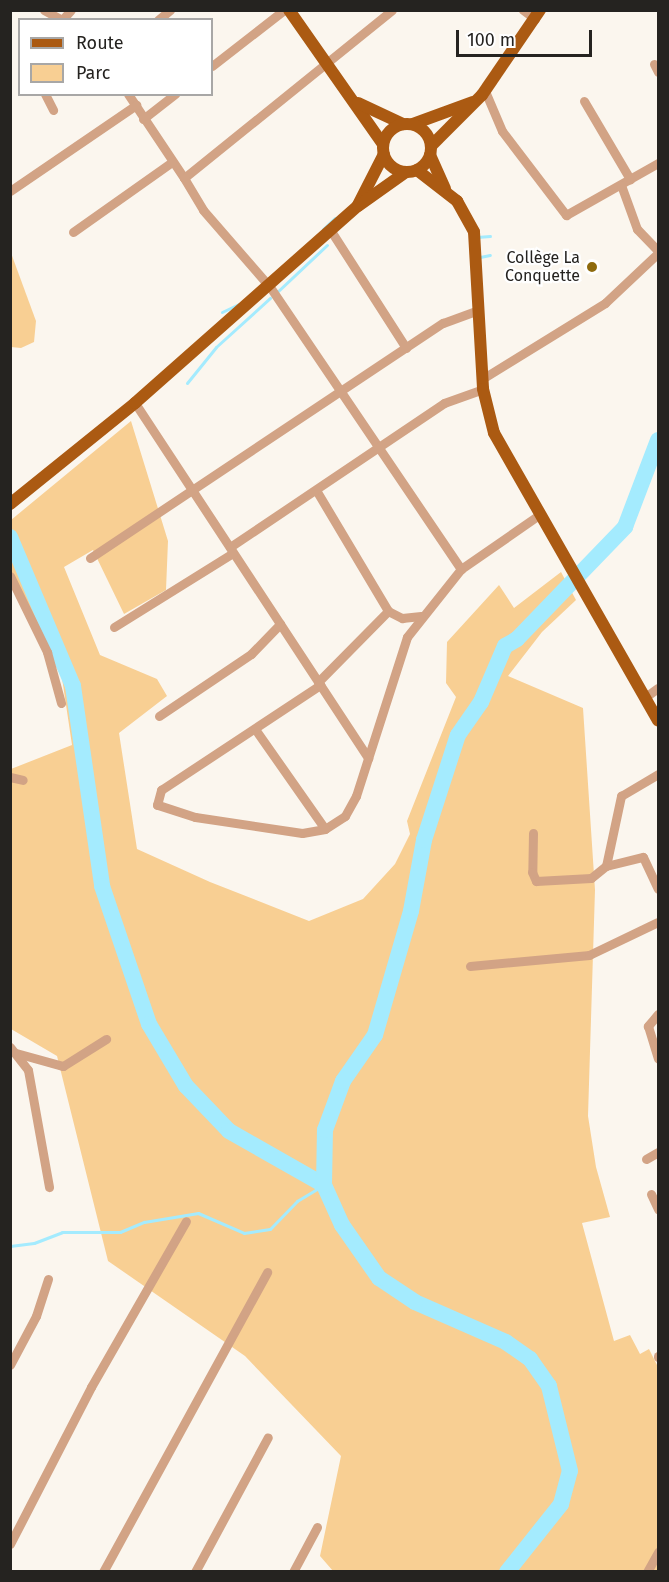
<!DOCTYPE html>
<html>
<head>
<meta charset="utf-8">
<style>
	body { margin:0 }
	#map { position:relative; width:669px; height:1582px; overflow:hidden; background:#fbf6ee; font-family:"Fira Sans",sans-serif }
	div>[style] { position:absolute }
	[style*='--x'] { left:calc(var(--x)*1px); top:calc(var(--y)*1px); width:calc(var(--w)*1px); rotate:calc(var(--a)*1deg) }
	.green>* { inset:0; background:#f8cf93 }
	.stream>* { height:3px; margin:-1.5px; padding:0 1.5px; transform-origin:1.5px; border-radius:1.5px; background:#a4ebfe }
	.river>* { height:16px; margin:-8px; padding:0 8px; transform-origin:8px; border-radius:8px; background:#a4ebfe }
	.minor>* { height:9px; margin:-4.5px; padding:0 4.5px; transform-origin:4.5px; border-radius:4.5px; background:#d2a385 }
	.major>* { height:12px; margin:-6px; padding:0 6px; transform-origin:6px; border-radius:6px; background:#ab5a12 }
	.major>.ring { margin:-6px; padding:0; box-sizing:content-box; background:none; border:12px solid #ab5a12; border-radius:50% }
	.dots>* { width:16px; height:16px; translate:-50% -50%; box-sizing:border-box; border:3px solid #fff; border-radius:50% }
	span { translate:-50% -50%; white-space:nowrap; text-align:center; line-height:1.15; -webkit-text-stroke:4.5px #fff; paint-order:stroke }
	.poi-label { font-size:16px; color:#252320 }
	.right { translate:-100% -50%; text-align:right }
	.frame { position:absolute; inset:0; border:12px solid #252320; pointer-events:none }
	.legend { position:absolute; left:18px; top:18px; width:195px; height:78px; box-sizing:border-box; background:#fff; border:2px solid #a8a7a6; margin:0; padding:8px 10px; list-style:none; font-size:18px; color:#252320 }
	.legend li { display:flex; align-items:center; gap:12px; height:30px }
	.legend b { width:30px; border:2px solid #a8a7a6 }
	.scale { position:absolute; left:456px; top:30px; width:136px; height:27px; box-sizing:border-box; border:3px solid #252320; border-top:0; padding-left:8px; font-size:18px; line-height:21px; white-space:nowrap; color:#252320; -webkit-text-stroke:4px #fff; paint-order:stroke }
</style>
</head>
<body>
<div id="map">
	<div class="green">
		<i style="clip-path:polygon(11px 253px,36px 321px,34px 342px,21px 348px,11px 347px)"></i>
		<i style="clip-path:polygon(131px 421px,168px 541px,166px 590px,124px 614px,93px 550px,64px 567px,100px 655px,157px 679px,167px 696px,119px 733px,137px 849px,210px 882px,309px 921px,363px 899px,395px 864px,410px 834px,407px 821px,456px 697px,446px 683px,447px 642px,499px 585px,514px 608px,561px 572px,576px 600px,542px 632px,508px 676px,583px 708px,595px 890px,588px 1116px,596px 1167px,610px 1217px,582px 1223px,614px 1341px,630px 1335px,640px 1354px,649px 1349px,658px 1367px,658px 1571px,333px 1571px,320px 1556px,341px 1456px,245px 1356px,108px 1261px,57px 1056px,11px 1029px,11px 769px,72px 745px,62px 678px,11px 581px,11px 520px)"></i>
	</div>
	<div class="stream">
		<i style="--x:323;--y:229;--w:16;--a:-43"></i>
		<i style="--x:477;--y:237;--w:13;--a:-4"></i>
		<i style="--x:480;--y:257;--w:10;--a:-11"></i>
		<i style="--x:276;--y:293;--w:70;--a:-43.3"></i>
		<i style="--x:222;--y:312;--w:19;--a:-25"></i>
		<i style="--x:187;--y:383;--w:46;--a:-51.1"></i>
		<i style="--x:216;--y:347;--w:73;--a:-42.2"></i>
		<i style="--x:10;--y:1246;--w:24;--a:-7"></i>
		<i style="--x:34;--y:1243;--w:30;--a:-21"></i>
		<i style="--x:62;--y:1232;--w:58;--a:0"></i>
		<i style="--x:120;--y:1232;--w:26;--a:-23"></i>
		<i style="--x:144;--y:1222;--w:55;--a:-9.5"></i>
		<i style="--x:198;--y:1213;--w:50;--a:23.5"></i>
		<i style="--x:244;--y:1233;--w:26;--a:-9"></i>
		<i style="--x:270;--y:1229;--w:39;--a:-46"></i>
		<i style="--x:297;--y:1201;--w:31;--a:-31"></i>
	</div>
	<div class="river">
		<i style="--x:10;--y:537;--w:162;--a:67.1"></i>
		<i style="--x:73;--y:686;--w:202;--a:81.7"></i>
		<i style="--x:102;--y:886;--w:146;--a:71.2"></i>
		<i style="--x:149;--y:1024;--w:72;--a:59.2"></i>
		<i style="--x:186;--y:1086;--w:62;--a:46.3"></i>
		<i style="--x:229;--y:1131;--w:109;--a:29.6"></i>
		<i style="--x:507;--y:1572;--w:87;--a:-51.5"></i>
		<i style="--x:561;--y:1504;--w:34;--a:-75"></i>
		<i style="--x:570;--y:1471;--w:88;--a:-103.9"></i>
		<i style="--x:549;--y:1386;--w:33;--a:-125"></i>
		<i style="--x:530;--y:1359;--w:29;--a:-145"></i>
		<i style="--x:506;--y:1342;--w:99;--a:-156.3"></i>
		<i style="--x:415;--y:1302;--w:43;--a:-146.3"></i>
		<i style="--x:379;--y:1278;--w:65;--a:-124.9"></i>
		<i style="--x:342;--y:1225;--w:44;--a:-114.2"></i>
		<i style="--x:324;--y:1185;--w:55;--a:-89"></i>
		<i style="--x:325;--y:1130;--w:52;--a:-69.8"></i>
		<i style="--x:343;--y:1081;--w:56;--a:-55.2"></i>
		<i style="--x:375;--y:1035;--w:129;--a:-73.8"></i>
		<i style="--x:411;--y:911;--w:72;--a:-79.6"></i>
		<i style="--x:424;--y:840;--w:110;--a:-72.1"></i>
		<i style="--x:458;--y:735;--w:40;--a:-55.1"></i>
		<i style="--x:481;--y:702;--w:61;--a:-66.8"></i>
		<i style="--x:505;--y:646;--w:14;--a:-30"></i>
		<i style="--x:517;--y:639;--w:156;--a:-46"></i>
		<i style="--x:625;--y:527;--w:93;--a:-69.2"></i>
	</div>
	<div class="minor">
		<i style="--x:44;--y:10;--w:21;--a:29"></i>
		<i style="--x:523;--y:10;--w:15;--a:37"></i>
		<i style="--x:62;--y:20;--w:13;--a:-48"></i>
		<i style="--x:158;--y:20;--w:16;--a:-40"></i>
		<i style="--x:654;--y:64;--w:9;--a:63"></i>
		<i style="--x:212;--y:66;--w:91;--a:-37.9"></i>
		<i style="--x:485;--y:91;--w:43;--a:67"></i>
		<i style="--x:502;--y:131;--w:106;--a:52.7"></i>
		<i style="--x:566;--y:215;--w:106;--a:-29.5"></i>
		<i style="--x:45;--y:94;--w:18;--a:63"></i>
		<i style="--x:128;--y:94;--w:101;--a:56.3"></i>
		<i style="--x:184;--y:178;--w:267;--a:-38.9"></i>
		<i style="--x:584;--y:101;--w:91;--a:59.5"></i>
		<i style="--x:143;--y:119;--w:41;--a:-38"></i>
		<i style="--x:184;--y:178;--w:37;--a:59"></i>
		<i style="--x:203;--y:210;--w:102;--a:49"></i>
		<i style="--x:270;--y:287;--w:341;--a:55.9"></i>
		<i style="--x:461;--y:569;--w:87;--a:128.5"></i>
		<i style="--x:407;--y:637;--w:167;--a:107.8"></i>
		<i style="--x:356;--y:796;--w:23;--a:119"></i>
		<i style="--x:345;--y:816;--w:24;--a:147"></i>
		<i style="--x:325;--y:829;--w:23;--a:170"></i>
		<i style="--x:302;--y:833;--w:108;--a:-171.5"></i>
		<i style="--x:195;--y:817;--w:40;--a:-162"></i>
		<i style="--x:157;--y:805;--w:16;--a:-75"></i>
		<i style="--x:161;--y:790;--w:191;--a:-33.4"></i>
		<i style="--x:621;--y:185;--w:47;--a:70"></i>
		<i style="--x:637;--y:229;--w:30;--a:46"></i>
		<i style="--x:10;--y:191;--w:153;--a:-34.3"></i>
		<i style="--x:331;--y:231;--w:139;--a:57.3"></i>
		<i style="--x:73;--y:232;--w:121;--a:-35.3"></i>
		<i style="--x:482;--y:379;--w:145;--a:-31.7"></i>
		<i style="--x:605;--y:303;--w:73;--a:-43.3"></i>
		<i style="--x:135;--y:403;--w:425;--a:56.7"></i>
		<i style="--x:316;--y:490;--w:141;--a:59.2"></i>
		<i style="--x:388;--y:611;--w:16;--a:27"></i>
		<i style="--x:402;--y:618;--w:19;--a:-6"></i>
		<i style="--x:230;--y:547;--w:258;--a:-33.9"></i>
		<i style="--x:444;--y:403;--w:41;--a:-19.7"></i>
		<i style="--x:90;--y:558;--w:424;--a:-33.7"></i>
		<i style="--x:443;--y:323;--w:37;--a:-20"></i>
		<i style="--x:461;--y:569;--w:95;--a:-34.7"></i>
		<i style="--x:10;--y:576;--w:85;--a:64"></i>
		<i style="--x:47;--y:652;--w:53;--a:74.6"></i>
		<i style="--x:114;--y:627;--w:140;--a:-31.9"></i>
		<i style="--x:318;--y:682;--w:100;--a:-45.4"></i>
		<i style="--x:644;--y:698;--w:17;--a:-36"></i>
		<i style="--x:159;--y:716;--w:111;--a:-34"></i>
		<i style="--x:251;--y:654;--w:42;--a:-46"></i>
		<i style="--x:255;--y:729;--w:122;--a:55"></i>
		<i style="--x:10;--y:777;--w:13;--a:13"></i>
		<i style="--x:533;--y:833;--w:39;--a:91"></i>
		<i style="--x:532;--y:872;--w:10;--a:66"></i>
		<i style="--x:536;--y:881;--w:55;--a:-3.1"></i>
		<i style="--x:591;--y:878;--w:19;--a:-39"></i>
		<i style="--x:606;--y:866;--w:72;--a:-77.9"></i>
		<i style="--x:621;--y:796;--w:43;--a:-30.7"></i>
		<i style="--x:606;--y:866;--w:38;--a:-14"></i>
		<i style="--x:643;--y:857;--w:35;--a:65"></i>
		<i style="--x:470;--y:966;--w:120;--a:-5.3"></i>
		<i style="--x:589;--y:955;--w:76;--a:-25.6"></i>
		<i style="--x:658;--y:1014;--w:16;--a:130"></i>
		<i style="--x:648;--y:1026;--w:34;--a:73"></i>
		<i style="--x:10;--y:1047;--w:29;--a:52"></i>
		<i style="--x:28;--y:1070;--w:119;--a:79.8"></i>
		<i style="--x:16;--y:1053;--w:49;--a:15.5"></i>
		<i style="--x:63;--y:1066;--w:51;--a:-32.1"></i>
		<i style="--x:646;--y:1159;--w:14;--a:-30"></i>
		<i style="--x:651;--y:1194;--w:17;--a:65"></i>
		<i style="--x:658;--y:1357;--w:1;--a:-90"></i>
		<i style="--x:10;--y:1365;--w:55;--a:-62"></i>
		<i style="--x:36;--y:1316;--w:39;--a:-72"></i>
		<i style="--x:10;--y:1544;--w:177;--a:-62.7"></i>
		<i style="--x:91;--y:1387;--w:191;--a:-60.2"></i>
		<i style="--x:103;--y:1572;--w:342;--a:-61.3"></i>
		<i style="--x:195;--y:1572;--w:153;--a:-61.6"></i>
		<i style="--x:293;--y:1572;--w:51;--a:-61.9"></i>
		<i style="--x:647;--y:1572;--w:23;--a:-61"></i>
	</div>
	<div class="major">
		<i style="--x:289;--y:10;--w:164;--a:55"></i>
		<i style="--x:358;--y:103;--w:50;--a:25"></i>
		<i style="--x:413;--y:124;--w:64;--a:-20.1"></i>
		<i class="ring" style="left:383px;top:124px;width:36px;height:36px"></i>
		<i style="--x:431;--y:146;--w:72;--a:-45"></i>
		<i style="--x:482;--y:95;--w:103;--a:-55.7"></i>
		<i style="--x:430;--y:155;--w:37;--a:66"></i>
		<i style="--x:417;--y:170;--w:51;--a:37.8"></i>
		<i style="--x:457;--y:201;--w:35;--a:61"></i>
		<i style="--x:474;--y:232;--w:157;--a:86.7"></i>
		<i style="--x:483;--y:389;--w:45;--a:76"></i>
		<i style="--x:494;--y:433;--w:331;--a:60.3"></i>
		<i style="--x:358;--y:205;--w:57;--a:-63"></i>
		<i style="--x:10;--y:504;--w:161;--a:-38.9"></i>
		<i style="--x:135;--y:403;--w:298;--a:-41.5"></i>
		<i style="--x:358;--y:206;--w:59;--a:-35.3"></i>
	</div>
	<div class="dots">
		<i style="left:592px;top:267px;background:#8e6a0d"></i>
	</div>
	<div class="poi-label">
		<span class="right" style="left:580px;top:267px">Collège La<br>Conquette</span>
	</div>
	<div class="frame"></div>
	<ul class="legend">
	<li><b style="height:8px;background:#ab5a12"></b>Route</li>
	<li><b style="height:16px;background:#f8cf93"></b>Parc</li>
	</ul>
	<div class="scale">100 m</div>
</div>
</body>
</html>
